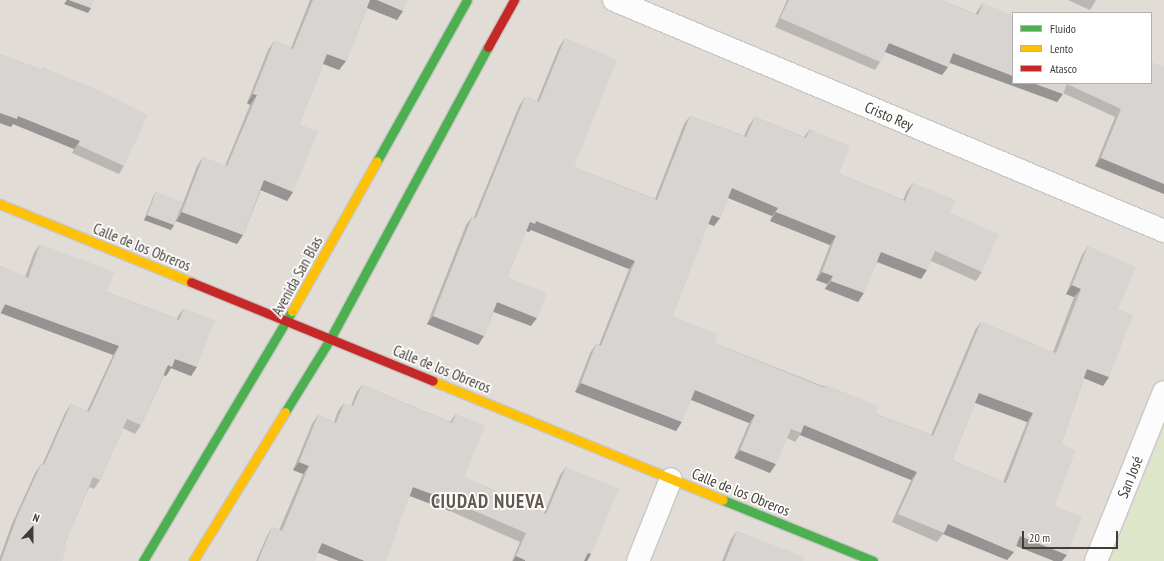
<!DOCTYPE html>
<html>
<head>
<meta charset="utf-8">
<style>
	body { margin:0 }
	#map { position:relative; width:1164px; height:561px; overflow:hidden; background:#eeebe8; font-family:"PT Sans Narrow",sans-serif }
	div>[style] { position:absolute }
	[style*='--x'] { left:calc(var(--x)*1px); top:calc(var(--y)*1px); width:calc(var(--w)*1px); rotate:calc(var(--a)*1deg) }
	.residential>* { inset:0; background:#e1dcd6 }
	.green>* { inset:0; background:#dee6ca }
	.roads { filter:drop-shadow(1px 0 #cac7c4) drop-shadow(-1px 0 #cac7c4) drop-shadow(0 1px #cac7c4) drop-shadow(0 -1px #cac7c4) }
	.street>* { height:22px; margin:-11px; padding:0 11px; transform-origin:11px; border-radius:11px; background:#fcfcfc }
	.fast>* { height:9px; margin:-4.5px; padding:0 4.5px; transform-origin:4.5px; border-radius:4.5px; background:#4caf50 }
	.slow>* { height:9px; margin:-4.5px; padding:0 4.5px; transform-origin:4.5px; border-radius:4.5px; background:#ffc107 }
	.jam>* { height:9px; margin:-4.5px; padding:0 4.5px; transform-origin:4.5px; border-radius:4.5px; background:#c62828 }
	.wall>* { inset:0; background:#b9b6b4 }
	.shaded-wall>* { inset:0; background:#969492 }
	.building>* { inset:0; background:#d7d4d1 }
	span { translate:-50% -50%; white-space:nowrap; text-align:center; line-height:1.15; -webkit-text-stroke:3.5px #fff; paint-order:stroke }
	.street-label { font-size:15px; color:#423c35 }
	.district-label { font-size:19px; color:#64594e; font-weight:700; letter-spacing:1px }
	.legend { position:absolute; left:1012px; top:12px; width:140px; height:72px; box-sizing:border-box; background:#fff; border:1px solid #b3b1ae; margin:0; padding:5px 7px; list-style:none; font-size:12px; color:#423c35 }
	.legend li { display:flex; align-items:center; gap:8px; height:20px }
	.legend b { width:20px; border:1px solid #b3b1ae }
	.north { position:absolute; left:12px; top:509px; width:40px; height:40px; -webkit-text-stroke:3px #fff; paint-order:stroke; rotate:21deg; font-size:11px; font-weight:700; line-height:16px; text-align:center; color:#423c35 }
	.north::after { content:''; display:block; margin:auto; width:14px; height:18px; background:#423c35; clip-path:polygon(50% 0,100% 100%,50% 72%,0 100%) }
	.scale { position:absolute; left:1022px; top:531px; width:96px; height:18px; box-sizing:border-box; border:2px solid #423c35; border-top:0; padding-left:5px; font-size:12px; line-height:14px; white-space:nowrap; color:#423c35; -webkit-text-stroke:3px #fff; paint-order:stroke }
</style>
</head>
<body>
<div id="map">
	<div class="residential">
		<i style="clip-path:polygon(evenodd,0 0,1164px 0,1164px 561px,0 561px,0 0,1013px 13px,1151px 13px,1151px 83px,1013px 83px,1013px 13px)"></i>
	</div>
	<div class="green">
		<i style="clip-path:polygon(1164px 428px,1164px 561px,1110px 561px)"></i>
	</div>
	<div class="roads">
		<div class="street">
			<i style="--x:614;--y:0;--w:597;--a:22.78"></i>
			<i style="--x:638;--y:561;--w:88;--a:-68.1"></i>
			<i style="--x:1096;--y:561;--w:182;--a:-68.1"></i>
		</div>
		<div class="fast">
			<i style="--x:377;--y:161;--w:184;--a:-60.8"></i>
			<i style="--x:285;--y:412;--w:86;--a:-58.3"></i>
			<i style="--x:330;--y:339;--w:332;--a:-61.6"></i>
			<i style="--x:723;--y:500;--w:162;--a:22.1"></i>
			<i style="--x:143;--y:561;--w:291;--a:-59.2"></i>
		</div>
		<div class="slow">
			<i style="--x:0;--y:204;--w:206;--a:22.2"></i>
			<i style="--x:292;--y:311;--w:172;--a:-60.5"></i>
			<i style="--x:433;--y:381;--w:313;--a:22.3"></i>
			<i style="--x:193;--y:561;--w:175;--a:-58.3"></i>
		</div>
		<div class="jam">
			<i style="--x:488;--y:47;--w:54;--a:-61"></i>
			<i style="--x:191;--y:282;--w:261;--a:22.2"></i>
		</div>
	</div>
	<div class="wall">
		<i style="clip-path:polygon(310px 0,407px 0,397px 20px,367px 8px,346px 61px,339px 70px,323px 64px,299px 124px,293px 192px,287px 201px,261px 190px,243px 235px,237px 244px,176px 221px,171px 230px,144px 220px,153px 197px,156px 192px,181px 208px,197px 166px,203px 157px,225px 166px,250px 105px,247px 103px,268px 50px,274px 41px,291px 48px)"></i>
		<i style="clip-path:polygon(787px 0,940px 0,976px 14px,977px 11px,983px 3px,1013px 83px,1164px 67px,1164px 194px,1095px 166px,1115px 117px,1063px 93px,1057px 102px,950px 62px,948px 67px,942px 75px,885px 52px,880px 62px,875px 70px,775px 27px)"></i>
		<i style="clip-path:polygon(1068px 0,1096px 0,1090px 10px)"></i>
		<i style="clip-path:polygon(evenodd,565px 38px,574px 167px,655px 199px,684px 124px,690px 116px,744px 136px,749px 125px,755px 117px,804px 137px,810px 129px,839px 174px,903px 200px,907px 191px,913px 183px,950px 213px,982px 272px,976px 281px,931px 261px,921px 279px,877px 262px,858px 302px,825px 289px,827px 284px,816px 280px,830px 245px,770px 221px,772px 216px,728px 198px,720px 218px,714px 226px,708px 224px,672px 316px,714px 343px,825px 387px,826px 385px,876px 414px,931px 435px,975px 330px,981px 322px,1053px 352px,1074px 297px,1066px 294px,1082px 255px,1088px 246px,1118px 309px,1109px 377px,1103px 386px,1084px 378px,1061px 444px,1054px 506px,1067px 555px,1062px 561px,1054px 561px,1016px 546px,1014px 552px,1007px 560px,943px 534px,937px 542px,892px 522px,911px 480px,800px 435px,795px 442px,787px 438px,770px 473px,734px 458px,749px 423px,691px 400px,676px 431px,575px 392px,590px 353px,596px 344px,599px 345px,629px 269px,531px 230px,529px 232px,526px 231px,507px 277px,531px 326px,494px 311px,484px 336px,478px 345px,427px 324px,466px 225px,472px 217px,474px 217px,519px 106px,525px 97px,537px 101px,559px 47px,565px 38px,975px 403px,1027px 422px,1003px 482px,952px 460px,975px 403px)"></i>
		<i style="clip-path:polygon(0 54px,42px 70px,44px 68px,124px 166px,119px 174px,72px 153px,74px 149px,13px 124px,11px 127px,0 123px)"></i>
		<i style="clip-path:polygon(40px 244px,107px 292px,177px 319px,178px 316px,184px 308px,197px 367px,191px 376px,171px 368px,166px 376px,164px 375px,141px 425px,135px 434px,123px 428px,100px 480px,94px 489px,89px 487px,64px 545px,62px 561px,0 561px,0 557px,11px 526px,35px 473px,41px 464px,42px 465px,65px 413px,71px 404px,87px 411px,113px 355px,0 266px,25px 277px,34px 253px)"></i>
		<i style="clip-path:polygon(362px 385px,450px 422px,456px 414px,464px 477px,544px 513px,560px 475px,566px 467px,591px 554px,587px 561px,512px 561px,520px 542px,450px 511px,410px 496px,318px 552px,314px 561px,256px 561px,267px 536px,272px 527px,279px 530px,303px 474px,293px 470px,312px 424px,318px 415px,334px 422px,338px 411px,344px 403px,351px 406px,356px 393px)"></i>
		<i style="clip-path:polygon(737px 531px,803px 561px,722px 561px,731px 539px)"></i>
	</div>
	<div class="shaded-wall">
		<i style="clip-path:polygon(67px 0,69px 0,91px 8px,88px 13px,64px 4px)"></i>
		<i style="clip-path:polygon(370px 0,377px 0,403px 11px,397px 20px,365px 7px)"></i>
		<i style="clip-path:polygon(889px 43px,948px 67px,942px 75px,883px 51px)"></i>
		<i style="clip-path:polygon(953px 53px,1013px 76px,1013px 83px,1033px 83px,1063px 94px,1057px 102px,947px 62px)"></i>
		<i style="clip-path:polygon(327px 54px,346px 61px,339px 70px,321px 63px)"></i>
		<i style="clip-path:polygon(253px 94px,257px 95px,250px 105px,247px 103px)"></i>
		<i style="clip-path:polygon(0 113px,18px 116px,80px 141px,74px 149px,13px 124px,11px 127px,0 123px)"></i>
		<i style="clip-path:polygon(1101px 158px,1164px 184px,1164px 194px,1095px 166px)"></i>
		<i style="clip-path:polygon(264px 180px,293px 192px,287px 201px,258px 189px)"></i>
		<i style="clip-path:polygon(732px 188px,778px 208px,772px 216px,726px 197px)"></i>
		<i style="clip-path:polygon(182px 212px,243px 235px,237px 244px,176px 221px)"></i>
		<i style="clip-path:polygon(776px 212px,836px 236px,830px 245px,770px 221px)"></i>
		<i style="clip-path:polygon(147px 215px,174px 225px,171px 230px,144px 220px)"></i>
		<i style="clip-path:polygon(712px 215px,720px 218px,714px 226px,706px 223px)"></i>
		<i style="clip-path:polygon(536px 221px,635px 261px,629px 269px,531px 230px,529px 232px,523px 230px,530px 222px)"></i>
		<i style="clip-path:polygon(881px 252px,927px 270px,921px 279px,875px 261px)"></i>
		<i style="clip-path:polygon(822px 272px,833px 276px,827px 284px,816px 280px)"></i>
		<i style="clip-path:polygon(831px 281px,864px 293px,858px 302px,825px 289px)"></i>
		<i style="clip-path:polygon(1072px 285px,1081px 289px,1074px 297px,1066px 294px)"></i>
		<i style="clip-path:polygon(497px 302px,537px 318px,531px 326px,491px 311px)"></i>
		<i style="clip-path:polygon(5px 304px,119px 346px,113px 355px,0 313px)"></i>
		<i style="clip-path:polygon(433px 316px,484px 336px,478px 345px,427px 324px)"></i>
		<i style="clip-path:polygon(175px 359px,197px 367px,191px 376px,171px 368px,166px 376px,162px 374px,168px 365px)"></i>
		<i style="clip-path:polygon(1087px 369px,1109px 377px,1103px 386px,1081px 377px)"></i>
		<i style="clip-path:polygon(581px 383px,682px 422px,676px 431px,575px 392px)"></i>
		<i style="clip-path:polygon(695px 390px,755px 415px,749px 423px,689px 399px)"></i>
		<i style="clip-path:polygon(979px 393px,1033px 413px,1027px 422px,973px 402px)"></i>
		<i style="clip-path:polygon(804px 425px,917px 472px,911px 480px,800px 435px)"></i>
		<i style="clip-path:polygon(740px 450px,776px 464px,770px 473px,734px 458px)"></i>
		<i style="clip-path:polygon(299px 462px,309px 466px,303px 474px,293px 470px)"></i>
		<i style="clip-path:polygon(413px 487px,456px 503px,450px 511px,407px 495px)"></i>
		<i style="clip-path:polygon(948px 524px,1014px 552px,1007px 560px,943px 534px)"></i>
		<i style="clip-path:polygon(1020px 536px,1067px 555px,1062px 561px,1054px 561px,1014px 545px)"></i>
		<i style="clip-path:polygon(322px 543px,365px 561px,339px 561px,316px 552px)"></i>
		<i style="clip-path:polygon(588px 553px,591px 554px,587px 561px,582px 561px)"></i>
		<i style="clip-path:polygon(516px 556px,525px 560px,525px 561px,513px 561px)"></i>
	</div>
	<div class="building">
		<i style="clip-path:polygon(69px 0,94px 0,91px 8px)"></i>
		<i style="clip-path:polygon(313px 0,370px 0,346px 61px,327px 54px,299px 124px,318px 132px,293px 192px,264px 180px,243px 235px,182px 212px,203px 157px,227px 166px,257px 95px,253px 94px,274px 41px,293px 49px)"></i>
		<i style="clip-path:polygon(377px 0,407px 0,403px 11px)"></i>
		<i style="clip-path:polygon(789px 0,940px 0,978px 15px,983px 3px,1013px 15px,1013px 76px,953px 53px,948px 67px,889px 43px,880px 62px,780px 18px)"></i>
		<i style="clip-path:polygon(evenodd,565px 38px,617px 60px,574px 167px,657px 200px,690px 116px,746px 137px,755px 117px,806px 138px,810px 129px,850px 146px,839px 174px,905px 201px,913px 183px,956px 200px,950px 213px,999px 234px,982px 272px,935px 251px,927px 270px,881px 252px,864px 293px,831px 281px,833px 276px,822px 272px,836px 236px,776px 212px,778px 208px,732px 188px,720px 218px,712px 215px,672px 316px,717px 334px,714px 343px,825px 388px,826px 385px,879px 406px,876px 414px,933px 436px,981px 322px,1056px 353px,1081px 289px,1072px 285px,1088px 246px,1136px 267px,1118px 309px,1133px 315px,1109px 377px,1087px 369px,1061px 444px,1076px 450px,1054px 506px,1082px 517px,1067px 555px,1020px 536px,1014px 552px,948px 524px,944px 533px,898px 514px,917px 472px,804px 425px,801px 433px,791px 429px,776px 464px,740px 450px,755px 415px,695px 390px,682px 422px,581px 383px,596px 344px,601px 346px,635px 261px,536px 221px,535px 224px,530px 222px,507px 277px,547px 293px,537px 318px,497px 302px,484px 336px,433px 316px,472px 217px,476px 218px,525px 97px,539px 102px,565px 38px,979px 393px,1033px 413px,1006px 483px,952px 460px,979px 393px)"></i>
		<i style="clip-path:polygon(0 54px,43px 70px,44px 68px,96px 89px,148px 115px,124px 166px,78px 145px,80px 141px,18px 116px,17px 119px,0 113px)"></i>
		<i style="clip-path:polygon(1151px 62px,1164px 67px,1164px 184px,1101px 158px,1121px 109px,1067px 84px,1063px 94px,1033px 83px,1151px 83px)"></i>
		<i style="clip-path:polygon(156px 192px,183px 202px,174px 225px,147px 215px)"></i>
		<i style="clip-path:polygon(40px 244px,114px 272px,107px 292px,179px 320px,184px 308px,215px 320px,197px 367px,175px 359px,172px 367px,168px 365px,141px 425px,127px 419px,100px 480px,93px 477px,64px 545px,67px 546px,62px 561px,1px 561px,17px 517px,41px 464px,44px 465px,71px 404px,89px 412px,119px 346px,5px 304px,0 315px,0 266px,28px 278px)"></i>
		<i style="clip-path:polygon(362px 385px,452px 423px,456px 414px,485px 426px,464px 477px,546px 514px,566px 467px,619px 489px,591px 554px,588px 553px,584px 561px,525px 561px,525px 560px,516px 556px,526px 533px,456px 503px,413px 487px,386px 561px,365px 561px,322px 543px,314px 561px,258px 561px,272px 527px,282px 531px,309px 466px,299px 462px,318px 415px,336px 423px,344px 403px,353px 406px)"></i>
		<i style="clip-path:polygon(737px 531px,805px 557px,803px 561px,725px 561px)"></i>
	</div>
	<div class="street-label">
		<span style="left:889px;top:116px;rotate:23deg">Cristo Rey</span>
		<span style="left:142px;top:247px;rotate:22deg">Calle de los Obreros</span>
		<span style="left:297px;top:276px;rotate:-61deg">Avenida San Blas</span>
		<span style="left:442px;top:369px;rotate:22deg">Calle de los Obreros</span>
		<span style="left:1130px;top:477px;rotate:-68deg">San José</span>
		<span style="left:741px;top:492px;rotate:22deg">Calle de los Obreros</span>
	</div>
	<div class="district-label">
		<span style="left:488px;top:502px">CIUDAD NUEVA</span>
	</div>
	<ul class="legend">
	<li><b style="height:5px;background:#4caf50"></b>Fluido</li>
	<li><b style="height:5px;background:#ffc107"></b>Lento</li>
	<li><b style="height:5px;background:#c62828"></b>Atasco</li>
	</ul>
	<div class="north">N</div>
	<div class="scale">20 m</div>
</div>
</body>
</html>
